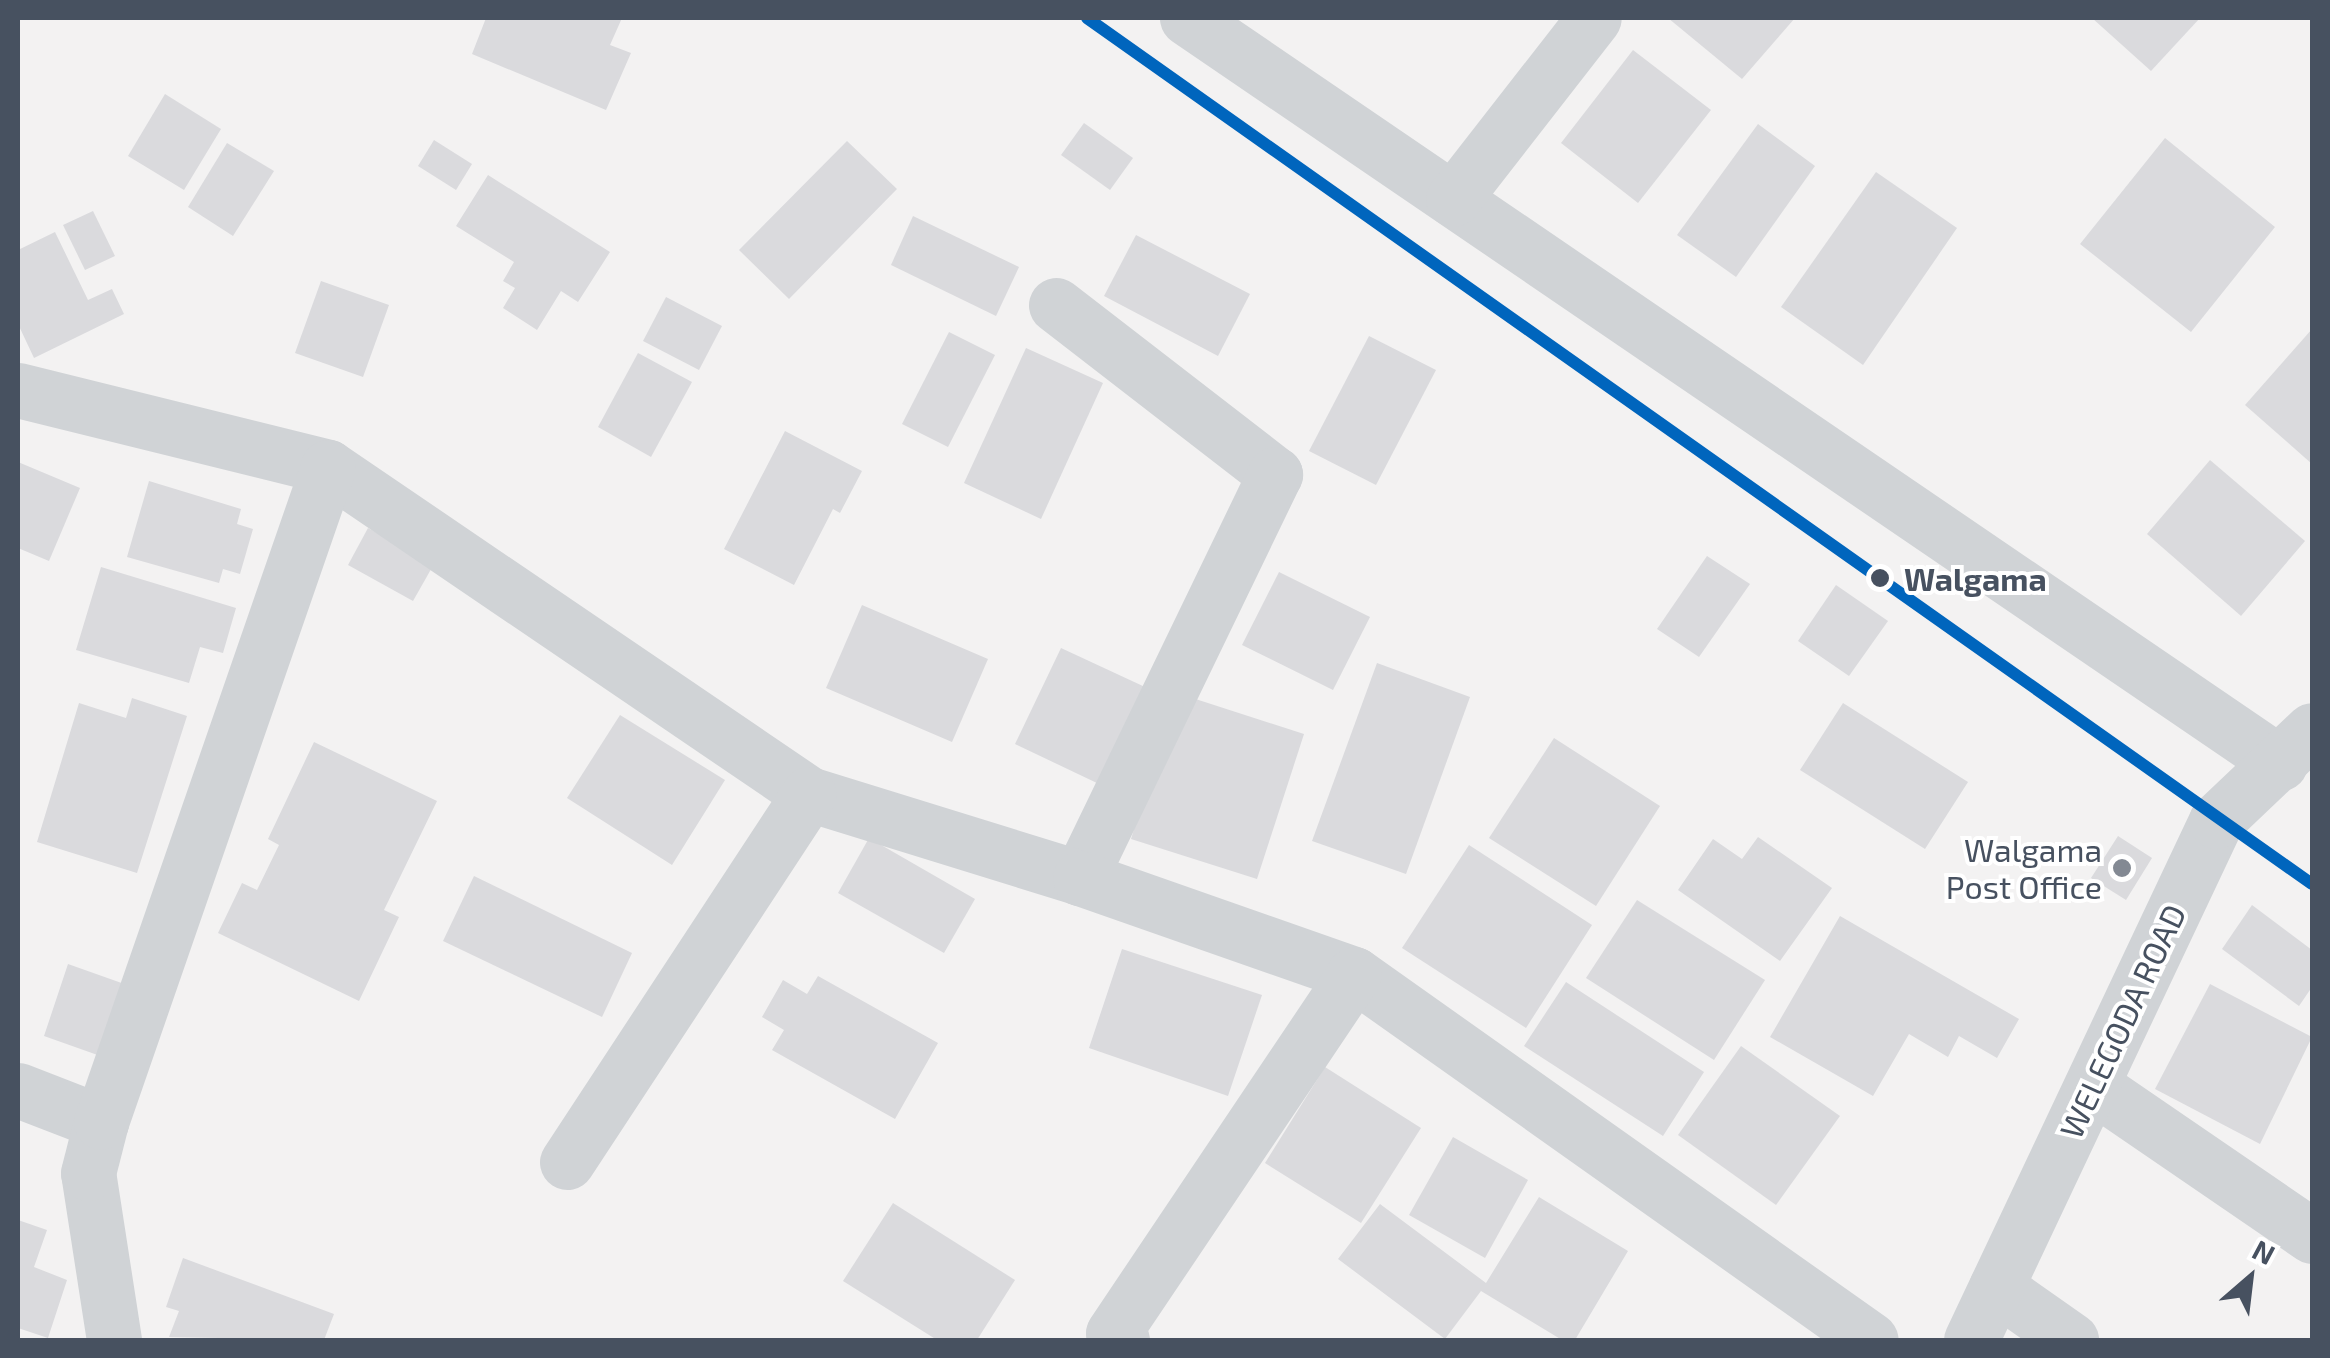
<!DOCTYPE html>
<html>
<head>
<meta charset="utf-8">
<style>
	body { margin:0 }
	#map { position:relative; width:2330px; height:1358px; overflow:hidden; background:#f3f2f2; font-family:"Exo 2",sans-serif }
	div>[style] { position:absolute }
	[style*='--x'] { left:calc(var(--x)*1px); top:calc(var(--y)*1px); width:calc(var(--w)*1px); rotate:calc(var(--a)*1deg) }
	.building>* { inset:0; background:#dadadd }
	.minor>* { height:55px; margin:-27.5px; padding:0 27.5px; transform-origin:27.5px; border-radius:27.5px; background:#d0d3d6 }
	.rail-1>* { height:12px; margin:-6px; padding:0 6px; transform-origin:6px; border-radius:6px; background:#0065bd }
	.dots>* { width:28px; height:28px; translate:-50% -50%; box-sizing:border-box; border:5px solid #fff; border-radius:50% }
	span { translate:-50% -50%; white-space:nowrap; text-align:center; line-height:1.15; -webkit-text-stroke:8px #fff; paint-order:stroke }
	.stop-label { font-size:32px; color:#475160; font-weight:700 }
	.left { translate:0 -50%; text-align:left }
	.poi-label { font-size:32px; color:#475160 }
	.right { translate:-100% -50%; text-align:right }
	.street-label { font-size:32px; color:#475160 }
	.frame { position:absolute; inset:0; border:20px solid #475160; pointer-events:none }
	.north { position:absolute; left:2200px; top:1228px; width:100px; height:100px; -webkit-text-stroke:8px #fff; paint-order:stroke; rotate:28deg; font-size:28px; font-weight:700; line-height:40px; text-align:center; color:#475160 }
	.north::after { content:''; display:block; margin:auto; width:35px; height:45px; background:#475160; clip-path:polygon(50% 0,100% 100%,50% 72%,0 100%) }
</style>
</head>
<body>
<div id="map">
	<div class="building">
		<i style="clip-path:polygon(486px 18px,622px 18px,610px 45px,631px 53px,606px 110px,472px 54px)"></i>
		<i style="clip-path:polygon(1668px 18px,1795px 18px,1742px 79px)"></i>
		<i style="clip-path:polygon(2092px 18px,2200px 18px,2151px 71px)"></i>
		<i style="clip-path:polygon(1633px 50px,1711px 110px,1638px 203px,1561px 143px)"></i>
		<i style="clip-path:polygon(165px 94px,221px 129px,184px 190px,128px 156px)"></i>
		<i style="clip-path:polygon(1084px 123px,1133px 158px,1110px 190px,1061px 155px)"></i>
		<i style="clip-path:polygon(1758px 124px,1815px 166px,1736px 277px,1677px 235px)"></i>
		<i style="clip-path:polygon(2165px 138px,2275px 227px,2191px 332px,2080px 244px)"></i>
		<i style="clip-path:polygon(434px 140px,472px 164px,456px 190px,418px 166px)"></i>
		<i style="clip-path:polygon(847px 141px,897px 189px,789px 299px,739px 250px)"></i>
		<i style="clip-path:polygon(227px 143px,274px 171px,233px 236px,188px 207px)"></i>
		<i style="clip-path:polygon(1876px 172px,1957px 228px,1863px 365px,1781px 307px)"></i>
		<i style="clip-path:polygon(488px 175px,610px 252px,578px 302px,561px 291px,537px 330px,503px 308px,515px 288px,503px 281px,514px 262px,456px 226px)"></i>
		<i style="clip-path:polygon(93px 211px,115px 256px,85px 270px,63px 225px)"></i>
		<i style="clip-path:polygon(913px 216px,1019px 267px,996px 316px,891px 265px)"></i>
		<i style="clip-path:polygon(55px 232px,88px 300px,112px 289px,124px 314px,34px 358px,18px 324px,18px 250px)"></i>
		<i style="clip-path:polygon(1136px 235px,1250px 294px,1218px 356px,1104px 296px)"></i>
		<i style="clip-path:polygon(321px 281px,389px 305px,363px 377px,295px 353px)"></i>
		<i style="clip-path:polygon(666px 297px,722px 326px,699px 370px,643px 341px)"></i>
		<i style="clip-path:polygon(2312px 329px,2312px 464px,2245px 405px)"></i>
		<i style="clip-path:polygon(949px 332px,995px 355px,948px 447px,902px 424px)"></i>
		<i style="clip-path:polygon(1369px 336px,1436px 370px,1376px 485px,1309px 451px)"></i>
		<i style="clip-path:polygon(1026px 348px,1103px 383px,1041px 519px,964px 483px)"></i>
		<i style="clip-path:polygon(638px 353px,692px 382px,651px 457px,598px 427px)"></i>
		<i style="clip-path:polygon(785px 431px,862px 471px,840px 513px,833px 509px,794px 585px,724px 549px)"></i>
		<i style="clip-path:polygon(2210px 460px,2305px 541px,2241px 616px,2147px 534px)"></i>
		<i style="clip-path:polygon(18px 462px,80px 488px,49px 561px,18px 548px)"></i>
		<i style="clip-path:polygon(149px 481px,241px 509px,237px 524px,253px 529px,240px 574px,223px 569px,219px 583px,127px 557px)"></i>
		<i style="clip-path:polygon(368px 528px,434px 564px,413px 601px,348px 565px)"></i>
		<i style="clip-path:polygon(1707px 556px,1750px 584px,1699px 657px,1657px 629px)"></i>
		<i style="clip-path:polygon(101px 567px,236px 608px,223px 653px,200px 647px,189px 683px,76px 650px)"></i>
		<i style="clip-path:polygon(1279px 572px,1370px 617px,1333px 690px,1242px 645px)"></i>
		<i style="clip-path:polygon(1836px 585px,1888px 621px,1849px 676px,1798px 641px)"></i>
		<i style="clip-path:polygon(862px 605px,988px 659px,952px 742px,826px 688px)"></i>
		<i style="clip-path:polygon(1061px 648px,1145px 687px,1099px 784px,1015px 744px)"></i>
		<i style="clip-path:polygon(1377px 663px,1470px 697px,1406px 874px,1312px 841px)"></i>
		<i style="clip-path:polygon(1177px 693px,1304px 734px,1257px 879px,1131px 839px)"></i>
		<i style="clip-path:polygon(132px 698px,187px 716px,137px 873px,37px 842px,79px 703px,126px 718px)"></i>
		<i style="clip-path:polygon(1843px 703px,1968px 782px,1925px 849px,1800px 770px)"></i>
		<i style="clip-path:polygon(620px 715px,725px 780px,672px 865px,567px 798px)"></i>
		<i style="clip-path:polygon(1554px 738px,1660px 806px,1596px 906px,1489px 838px)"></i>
		<i style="clip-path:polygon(314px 742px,437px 801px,384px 910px,399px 917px,359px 1001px,218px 933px,242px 883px,257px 890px,279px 845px,268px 839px)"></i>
		<i style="clip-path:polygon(2118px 836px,2152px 858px,2126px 900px,2091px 878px)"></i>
		<i style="clip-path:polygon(1758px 837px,1832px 888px,1780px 961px,1678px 890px,1713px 839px,1742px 859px)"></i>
		<i style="clip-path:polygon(869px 838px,975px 899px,944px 953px,838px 893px)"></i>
		<i style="clip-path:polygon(1469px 845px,1592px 925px,1526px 1028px,1402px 948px)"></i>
		<i style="clip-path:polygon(474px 876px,632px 953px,602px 1017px,443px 941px)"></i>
		<i style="clip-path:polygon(1637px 900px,1765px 980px,1714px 1060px,1586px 978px)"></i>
		<i style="clip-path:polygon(2252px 905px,2312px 950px,2312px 987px,2299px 1006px,2222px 949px)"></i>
		<i style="clip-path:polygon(1840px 916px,2019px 1019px,1997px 1058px,1959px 1036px,1948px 1057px,1909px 1034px,1873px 1096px,1770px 1037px)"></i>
		<i style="clip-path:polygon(1122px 949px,1262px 995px,1228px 1096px,1089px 1048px)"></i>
		<i style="clip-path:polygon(68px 964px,130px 986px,106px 1058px,44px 1036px)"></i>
		<i style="clip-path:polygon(818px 976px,938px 1043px,895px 1119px,772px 1050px,784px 1030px,762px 1017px,783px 980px,807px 994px)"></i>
		<i style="clip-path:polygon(1566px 982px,1704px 1072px,1663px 1136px,1524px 1046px)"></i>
		<i style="clip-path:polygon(2210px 984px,2312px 1037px,2260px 1144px,2155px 1089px)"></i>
		<i style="clip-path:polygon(1741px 1046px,1840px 1116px,1776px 1205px,1678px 1135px)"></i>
		<i style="clip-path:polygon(1325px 1067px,1421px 1128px,1361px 1223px,1265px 1163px)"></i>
		<i style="clip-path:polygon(1453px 1137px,1528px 1180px,1485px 1258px,1409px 1215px)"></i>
		<i style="clip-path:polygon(1539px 1197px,1628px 1251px,1575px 1340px,1562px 1340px,1481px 1291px,1445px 1339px,1338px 1259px,1380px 1204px,1486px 1283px)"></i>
		<i style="clip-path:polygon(893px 1203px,1015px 1280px,977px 1340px,937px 1340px,843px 1281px)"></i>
		<i style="clip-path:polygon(18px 1220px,47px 1230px,34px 1267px,67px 1280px,48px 1338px,18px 1328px)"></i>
		<i style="clip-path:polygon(183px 1258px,334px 1314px,324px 1340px,169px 1337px,179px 1311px,166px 1307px)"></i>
	</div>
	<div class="minor">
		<i style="--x:1187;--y:18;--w:1323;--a:34.28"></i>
		<i style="--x:1453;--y:199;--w:229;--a:-52.1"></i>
		<i style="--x:1056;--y:305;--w:277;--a:37.7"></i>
		<i style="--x:1275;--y:474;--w:449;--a:115.8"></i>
		<i style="--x:18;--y:390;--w:319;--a:13.9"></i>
		<i style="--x:328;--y:467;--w:582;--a:34.21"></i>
		<i style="--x:809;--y:794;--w:284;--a:17.2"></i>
		<i style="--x:1080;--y:878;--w:290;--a:19.3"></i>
		<i style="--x:1354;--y:974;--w:633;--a:35.3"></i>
		<i style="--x:2093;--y:1086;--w:265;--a:34.4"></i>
		<i style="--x:18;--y:1090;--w:89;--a:21.1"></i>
		<i style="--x:567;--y:1162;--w:440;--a:-56.7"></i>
		<i style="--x:1996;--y:1287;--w:92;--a:35.2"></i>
		<i style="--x:114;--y:1340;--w:169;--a:-98.8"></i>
		<i style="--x:88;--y:1173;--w:53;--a:-75.7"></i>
		<i style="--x:101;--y:1122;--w:693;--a:-70.89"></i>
		<i style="--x:1122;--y:1340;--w:11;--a:-142"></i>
		<i style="--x:1113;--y:1333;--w:432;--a:-56.1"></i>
		<i style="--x:1971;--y:1340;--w:574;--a:-64.73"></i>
		<i style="--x:2216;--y:821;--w:132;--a:-43.5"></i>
	</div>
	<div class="rail-1">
		<i style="--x:1087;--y:18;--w:1500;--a:35.26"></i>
	</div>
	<div class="dots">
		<i style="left:1880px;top:578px;background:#475160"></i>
		<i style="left:2122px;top:868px;background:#838993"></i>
	</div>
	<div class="stop-label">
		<span class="left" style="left:1904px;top:578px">Walgama</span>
	</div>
	<div class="poi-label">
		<span class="right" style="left:2102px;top:868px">Walgama<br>Post Office</span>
	</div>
	<div class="street-label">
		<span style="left:2122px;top:1021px;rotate:-65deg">WELEGODA ROAD</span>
	</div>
	<div class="frame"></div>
	<div class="north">N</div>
</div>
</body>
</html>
